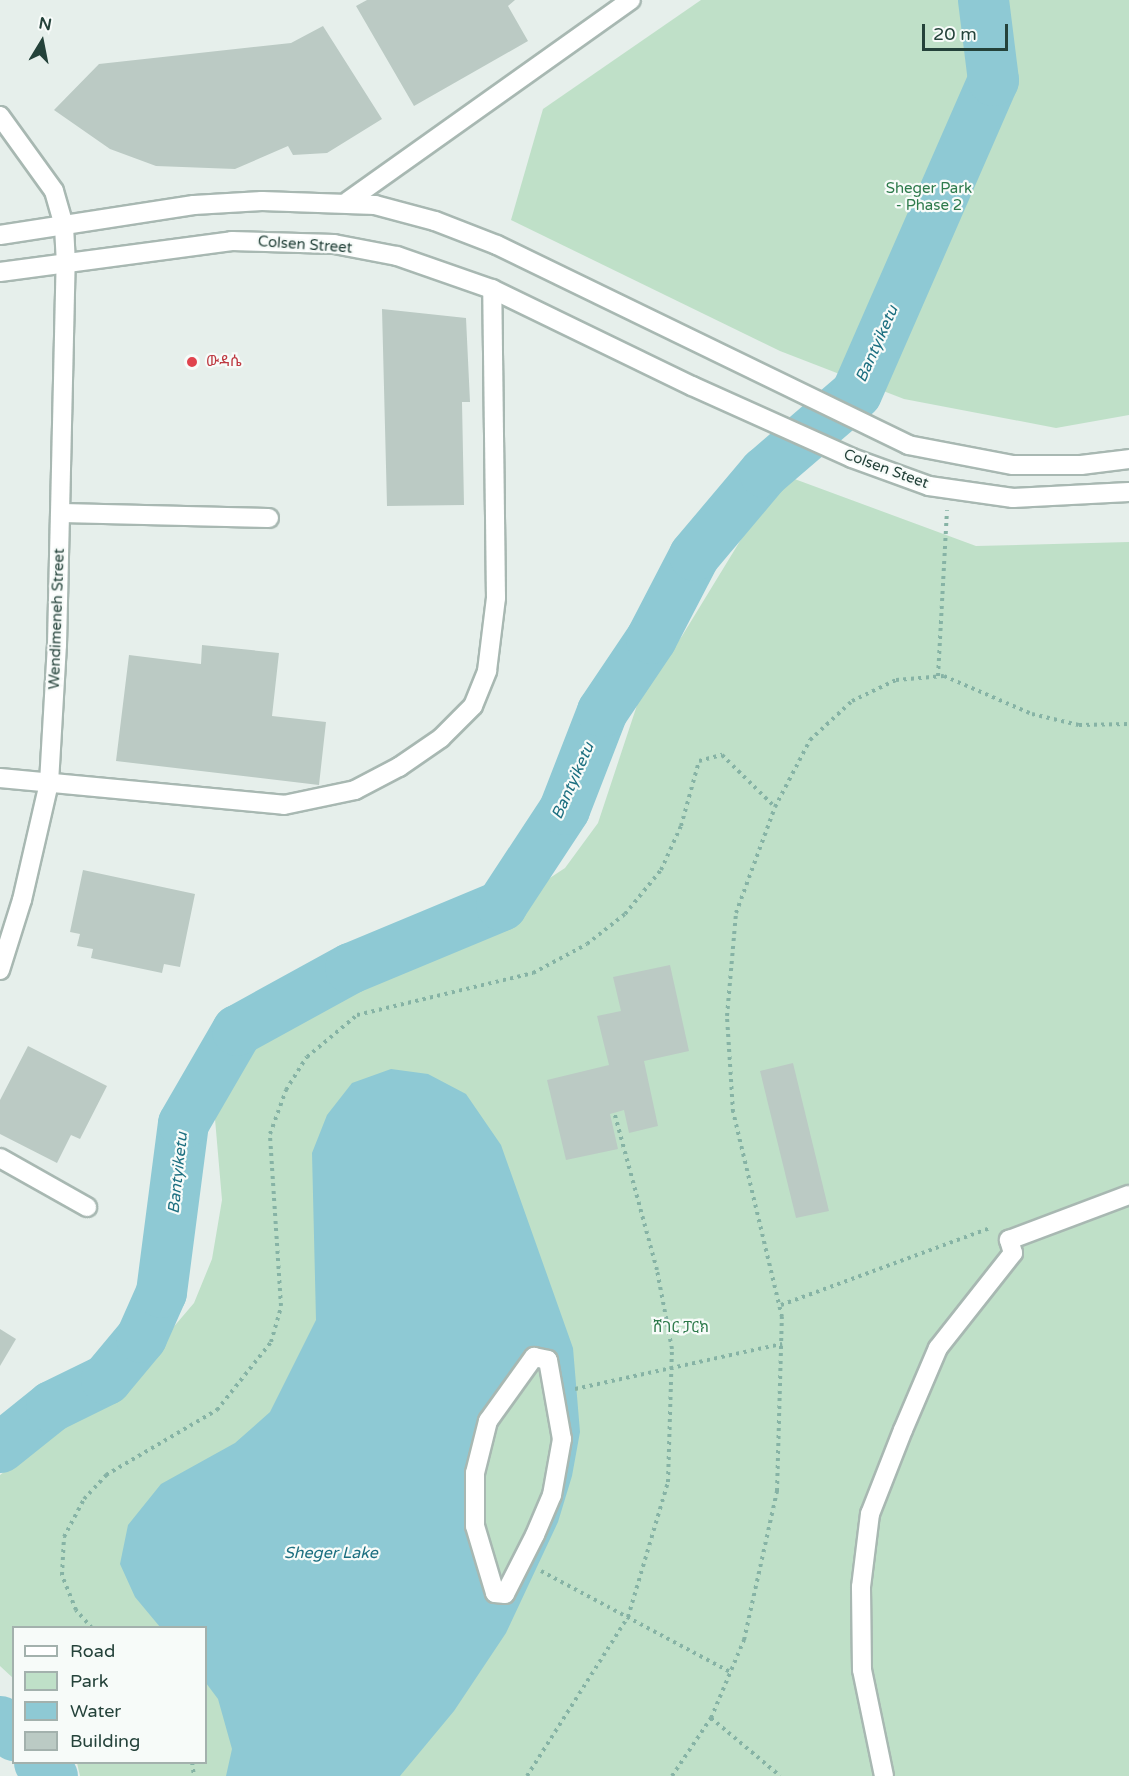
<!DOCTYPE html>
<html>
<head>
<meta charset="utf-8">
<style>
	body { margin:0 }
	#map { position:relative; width:1129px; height:1776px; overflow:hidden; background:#e6efeb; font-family:"Varela Round","Noto Sans Ethiopic",sans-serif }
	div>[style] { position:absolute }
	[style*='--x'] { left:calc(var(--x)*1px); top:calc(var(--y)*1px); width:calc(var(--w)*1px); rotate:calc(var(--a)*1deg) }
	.green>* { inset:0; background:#bfe0c8 }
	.water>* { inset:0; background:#8ec9d4 }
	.river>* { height:51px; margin:-25.5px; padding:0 25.5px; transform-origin:25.5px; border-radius:25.5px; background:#8ec9d4 }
	.building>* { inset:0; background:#bbcac4 }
	.path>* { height:4px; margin-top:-2px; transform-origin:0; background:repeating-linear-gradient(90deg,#86b3a5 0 3px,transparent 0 7.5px) }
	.roads { filter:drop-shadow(2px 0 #a8b8b2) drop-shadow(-2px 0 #a8b8b2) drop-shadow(0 2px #a8b8b2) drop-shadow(0 -2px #a8b8b2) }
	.pedestrian>* { height:18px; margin:-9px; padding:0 9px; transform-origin:9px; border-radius:9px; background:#fff }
	.minor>* { height:18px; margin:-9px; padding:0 9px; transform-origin:9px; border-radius:9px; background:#fff }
	.tertiary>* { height:18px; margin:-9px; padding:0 9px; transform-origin:9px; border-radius:9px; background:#fff }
	.secondary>* { height:18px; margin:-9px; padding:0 9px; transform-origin:9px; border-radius:9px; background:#fff }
	.dots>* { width:16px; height:16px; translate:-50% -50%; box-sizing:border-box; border:3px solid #f7fbf9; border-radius:50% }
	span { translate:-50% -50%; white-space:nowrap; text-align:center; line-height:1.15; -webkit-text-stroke:4.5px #f7fbf9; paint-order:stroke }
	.park-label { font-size:15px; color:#2d7a4b }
	.street-label { font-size:15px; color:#24423a }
	.health-label { font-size:15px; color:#be3a42 }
	.left { translate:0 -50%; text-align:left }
	.water-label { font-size:16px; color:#1c6f80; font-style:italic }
	.legend { position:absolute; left:12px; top:1626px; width:195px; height:138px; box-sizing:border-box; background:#f7fbf9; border:2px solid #a3b1ad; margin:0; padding:8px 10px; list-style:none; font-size:18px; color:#24423a }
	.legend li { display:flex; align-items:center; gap:12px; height:30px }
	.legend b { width:30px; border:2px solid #a3b1ad }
	.north { position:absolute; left:12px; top:12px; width:60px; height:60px; -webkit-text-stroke:4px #f7fbf9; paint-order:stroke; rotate:10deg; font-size:16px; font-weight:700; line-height:24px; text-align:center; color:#24423a }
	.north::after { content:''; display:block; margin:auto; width:21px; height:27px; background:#24423a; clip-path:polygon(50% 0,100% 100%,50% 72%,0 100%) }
	.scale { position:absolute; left:922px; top:24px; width:86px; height:27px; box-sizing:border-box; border:3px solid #24423a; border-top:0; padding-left:8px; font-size:18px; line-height:21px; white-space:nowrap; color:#24423a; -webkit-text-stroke:4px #f7fbf9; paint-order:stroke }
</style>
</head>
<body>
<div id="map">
	<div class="green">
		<i style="clip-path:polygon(701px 0,1129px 0,1129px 415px,1056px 428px,904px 399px,780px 351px,511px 220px,543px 109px)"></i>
		<i style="clip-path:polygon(781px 474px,976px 546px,1129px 542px,1129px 1776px,80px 1776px,77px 1763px,206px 1762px,206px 1628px,14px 1628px,13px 1678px,0 1666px,0 1475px,136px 1371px,194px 1303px,212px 1259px,222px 1200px,215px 1119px,226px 1077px,253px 1034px,299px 995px,445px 947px,565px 868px,598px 823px,642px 690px,682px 636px)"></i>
	</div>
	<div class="water">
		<i style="clip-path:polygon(evenodd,391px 1069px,428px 1074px,466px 1094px,501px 1145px,573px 1348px,580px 1432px,572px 1476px,558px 1522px,506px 1633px,454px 1711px,400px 1776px,226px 1776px,232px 1749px,218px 1699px,206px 1683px,206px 1628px,160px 1627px,135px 1597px,120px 1564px,128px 1525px,161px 1484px,235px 1443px,270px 1412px,316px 1320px,312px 1153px,327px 1115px,352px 1083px,391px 1069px,534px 1358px,548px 1360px,562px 1439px,535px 1535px,494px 1593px,475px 1473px,488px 1421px,534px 1358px)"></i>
	</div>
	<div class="river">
		<i style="--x:0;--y:1447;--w:65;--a:-38.8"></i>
		<i style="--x:51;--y:1406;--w:61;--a:-26.1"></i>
		<i style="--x:106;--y:1379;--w:55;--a:-50.2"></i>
		<i style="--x:141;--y:1337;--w:49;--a:-66"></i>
		<i style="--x:161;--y:1292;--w:170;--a:-82.6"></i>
		<i style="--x:183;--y:1123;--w:108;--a:-59.9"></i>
		<i style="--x:237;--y:1030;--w:129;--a:-28.8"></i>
		<i style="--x:350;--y:968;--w:164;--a:-22.6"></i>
		<i style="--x:501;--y:905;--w:115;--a:-56.7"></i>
		<i style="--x:564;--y:809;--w:105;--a:-68.8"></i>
		<i style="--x:602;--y:711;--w:88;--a:-56.1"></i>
		<i style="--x:651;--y:638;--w:93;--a:-62.6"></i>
		<i style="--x:694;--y:555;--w:109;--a:-49.9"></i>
		<i style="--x:764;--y:472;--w:121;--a:-40.7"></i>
		<i style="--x:856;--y:393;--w:342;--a:-66.4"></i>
		<i style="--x:993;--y:80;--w:81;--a:-97.1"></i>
		<i style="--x:0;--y:1721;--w:20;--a:45"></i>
		<i style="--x:39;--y:1762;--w:19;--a:47"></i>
	</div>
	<div class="building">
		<i style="clip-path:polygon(367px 0,515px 0,508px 6px,528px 41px,414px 106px,356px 6px)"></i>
		<i style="clip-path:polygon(323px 26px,382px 119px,327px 153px,293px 155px,288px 146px,235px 169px,156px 166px,110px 149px,54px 110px,99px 64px,291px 43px)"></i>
		<i style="clip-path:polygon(382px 309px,466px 318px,470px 402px,462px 402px,464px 505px,387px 506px)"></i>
		<i style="clip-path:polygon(202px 645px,279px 653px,272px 716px,326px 722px,319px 785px,116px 761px,129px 655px,201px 664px)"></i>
		<i style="clip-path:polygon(83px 870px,195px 894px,180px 967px,164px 964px,162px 973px,91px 958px,93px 949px,77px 946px,80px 934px,70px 932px)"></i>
		<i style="clip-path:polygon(670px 965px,689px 1051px,644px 1061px,658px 1126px,629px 1133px,624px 1110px,610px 1114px,618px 1149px,566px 1160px,547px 1080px,609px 1065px,597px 1016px,621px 1011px,613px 977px)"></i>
		<i style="clip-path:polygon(28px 1046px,107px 1086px,80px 1139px,71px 1135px,57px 1163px,0 1134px,0 1100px)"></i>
		<i style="clip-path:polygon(793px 1063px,829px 1211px,796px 1218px,760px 1071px)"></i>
		<i style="clip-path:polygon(0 1329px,16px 1339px,0 1366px)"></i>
	</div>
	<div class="path">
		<i style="--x:938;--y:676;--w:166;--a:-86.9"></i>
		<i style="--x:781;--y:1305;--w:221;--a:-20.2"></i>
		<i style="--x:575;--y:1389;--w:212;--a:-12.3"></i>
		<i style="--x:541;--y:1571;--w:214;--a:28.1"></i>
		<i style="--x:92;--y:1628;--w:24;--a:-132"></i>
		<i style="--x:76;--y:1610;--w:38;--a:-112"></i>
		<i style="--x:62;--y:1575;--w:38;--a:-87"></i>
		<i style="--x:64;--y:1537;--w:43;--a:-62.2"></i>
		<i style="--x:84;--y:1499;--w:33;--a:-47"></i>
		<i style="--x:106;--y:1475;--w:129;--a:-30.4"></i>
		<i style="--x:217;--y:1410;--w:87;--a:-51.5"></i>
		<i style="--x:271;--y:1342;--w:37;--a:-74"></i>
		<i style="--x:281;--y:1306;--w:172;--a:-93.7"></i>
		<i style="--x:270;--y:1134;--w:47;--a:-70"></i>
		<i style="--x:286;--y:1090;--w:39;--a:-58"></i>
		<i style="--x:307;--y:1057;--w:65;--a:-40"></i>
		<i style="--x:357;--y:1015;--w:181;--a:-13.4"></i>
		<i style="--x:533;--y:973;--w:61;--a:-28.2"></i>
		<i style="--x:587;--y:944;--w:48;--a:-38.3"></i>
		<i style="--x:625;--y:914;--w:57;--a:-50.7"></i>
		<i style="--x:661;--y:870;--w:48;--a:-65.6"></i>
		<i style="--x:681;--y:826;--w:67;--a:-74.5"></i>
		<i style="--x:699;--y:761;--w:24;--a:-15"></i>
		<i style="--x:722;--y:755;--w:74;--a:44.5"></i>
		<i style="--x:711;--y:1718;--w:90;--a:40"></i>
		<i style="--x:192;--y:1762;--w:14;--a:82"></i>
		<i style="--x:527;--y:1776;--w:188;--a:-57.6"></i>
		<i style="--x:628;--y:1617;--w:141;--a:-73.5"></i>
		<i style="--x:668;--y:1482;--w:133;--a:-88.3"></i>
		<i style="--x:672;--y:1349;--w:80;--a:-100.8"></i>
		<i style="--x:657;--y:1270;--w:161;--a:-105.2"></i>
		<i style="--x:672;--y:1776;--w:70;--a:-56.1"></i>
		<i style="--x:711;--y:1718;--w:85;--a:-67.1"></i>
		<i style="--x:744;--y:1640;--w:153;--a:-77.5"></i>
		<i style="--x:777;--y:1491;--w:174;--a:-88.4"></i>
		<i style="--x:782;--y:1317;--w:211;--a:-103.4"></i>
		<i style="--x:733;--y:1112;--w:96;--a:-93.6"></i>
		<i style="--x:727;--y:1016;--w:103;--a:-85"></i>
		<i style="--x:736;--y:913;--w:113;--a:-69.8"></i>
		<i style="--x:775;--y:807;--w:76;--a:-62.4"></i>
		<i style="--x:810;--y:740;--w:57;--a:-42.9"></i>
		<i style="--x:852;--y:701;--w:49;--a:-25.5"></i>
		<i style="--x:896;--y:680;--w:48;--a:-4.8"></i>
		<i style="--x:944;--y:676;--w:96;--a:23.4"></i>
		<i style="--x:1032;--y:714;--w:48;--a:13.2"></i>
		<i style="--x:1079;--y:725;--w:50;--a:-1.1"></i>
	</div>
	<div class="roads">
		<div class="pedestrian">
			<i style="--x:534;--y:1357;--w:14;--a:12"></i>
			<i style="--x:548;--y:1360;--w:80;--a:80"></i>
			<i style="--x:562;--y:1439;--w:57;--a:100.1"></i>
			<i style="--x:552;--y:1495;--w:43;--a:113"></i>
			<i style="--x:535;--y:1535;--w:66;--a:117"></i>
			<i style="--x:505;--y:1594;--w:10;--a:-174"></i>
			<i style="--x:495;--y:1593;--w:70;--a:-106.6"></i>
			<i style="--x:475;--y:1526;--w:53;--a:-90"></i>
			<i style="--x:475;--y:1473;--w:54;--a:-76"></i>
			<i style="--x:488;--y:1421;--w:79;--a:-54.3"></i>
			<i style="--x:884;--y:1776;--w:108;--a:-101.7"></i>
			<i style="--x:862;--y:1670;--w:83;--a:-90.7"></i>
			<i style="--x:861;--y:1587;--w:74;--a:-83"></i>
			<i style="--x:870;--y:1514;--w:90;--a:-68.6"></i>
			<i style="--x:903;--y:1430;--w:89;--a:-66.9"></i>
			<i style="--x:938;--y:1348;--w:121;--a:-51.7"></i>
			<i style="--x:1013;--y:1253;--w:14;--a:-107"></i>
			<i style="--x:1009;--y:1240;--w:128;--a:-20.6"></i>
		</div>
		<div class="minor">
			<i style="--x:348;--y:201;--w:347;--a:-35.4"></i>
			<i style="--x:61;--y:513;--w:208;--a:1.4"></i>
			<i style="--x:0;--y:778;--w:285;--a:5.4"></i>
			<i style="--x:284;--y:805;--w:73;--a:-11.9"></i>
			<i style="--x:355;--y:790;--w:50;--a:-27.6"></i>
			<i style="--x:399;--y:767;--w:51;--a:-34.6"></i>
			<i style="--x:441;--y:738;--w:45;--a:-45"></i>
			<i style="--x:473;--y:706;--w:38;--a:-68"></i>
			<i style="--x:487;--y:671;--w:74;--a:-83"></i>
			<i style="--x:496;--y:598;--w:309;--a:-90.7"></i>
			<i style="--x:0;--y:1158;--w:100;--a:29.4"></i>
		</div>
		<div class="tertiary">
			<i style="--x:0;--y:970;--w:73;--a:-72.6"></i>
			<i style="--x:22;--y:900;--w:120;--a:-77"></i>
			<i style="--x:49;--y:783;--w:138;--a:-86.7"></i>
			<i style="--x:57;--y:645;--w:383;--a:-88.7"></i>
		</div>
		<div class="secondary">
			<i style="--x:0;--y:116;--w:92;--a:54.2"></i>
			<i style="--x:54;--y:191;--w:36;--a:74"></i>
			<i style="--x:64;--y:226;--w:36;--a:87"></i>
			<i style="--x:0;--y:235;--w:196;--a:-8.8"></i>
			<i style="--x:194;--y:205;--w:68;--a:-3.4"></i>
			<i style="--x:262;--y:201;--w:113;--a:2"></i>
			<i style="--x:375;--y:205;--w:62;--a:14.9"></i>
			<i style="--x:435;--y:221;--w:66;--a:21.2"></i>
			<i style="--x:497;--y:245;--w:457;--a:25.9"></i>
			<i style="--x:908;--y:445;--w:107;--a:10.8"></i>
			<i style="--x:1013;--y:465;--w:68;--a:0"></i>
			<i style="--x:1081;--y:465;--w:48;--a:-7.1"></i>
			<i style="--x:0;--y:272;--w:234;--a:-7.6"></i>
			<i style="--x:232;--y:241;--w:102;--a:1.7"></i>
			<i style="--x:334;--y:244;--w:64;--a:10.8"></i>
			<i style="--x:397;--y:256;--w:101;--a:19.2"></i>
			<i style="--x:492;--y:289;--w:222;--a:25.9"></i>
			<i style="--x:692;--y:386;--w:175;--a:24.2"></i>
			<i style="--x:852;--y:458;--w:82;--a:20"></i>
			<i style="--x:929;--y:486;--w:85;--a:8.1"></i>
			<i style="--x:1013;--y:498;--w:116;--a:-3"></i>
		</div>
	</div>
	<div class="dots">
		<i style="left:192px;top:362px;background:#e0444e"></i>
	</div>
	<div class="park-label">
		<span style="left:929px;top:197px">Sheger Park<br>- Phase 2</span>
		<span style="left:681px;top:1328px">ሸገር ፓርክ</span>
	</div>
	<div class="street-label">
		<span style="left:305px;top:245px;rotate:4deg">Colsen Street</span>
		<span style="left:886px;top:469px;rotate:20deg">Colsen Steet</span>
		<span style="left:57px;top:619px;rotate:-88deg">Wendimeneh Street</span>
	</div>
	<div class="health-label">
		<span class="left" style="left:206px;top:362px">ውዳሴ</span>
	</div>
	<div class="water-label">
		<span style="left:877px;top:344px;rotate:-66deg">Bantyiketu</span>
		<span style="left:573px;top:781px;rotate:-66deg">Bantyiketu</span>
		<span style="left:178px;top:1173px;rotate:-84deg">Bantyiketu</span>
		<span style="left:331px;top:1553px">Sheger Lake</span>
	</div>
	<ul class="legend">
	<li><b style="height:8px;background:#fff"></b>Road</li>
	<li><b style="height:16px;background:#bfe0c8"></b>Park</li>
	<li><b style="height:16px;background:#8ec9d4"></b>Water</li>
	<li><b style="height:16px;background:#bbcac4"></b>Building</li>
	</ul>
	<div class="north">N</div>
	<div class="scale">20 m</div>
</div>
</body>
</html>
